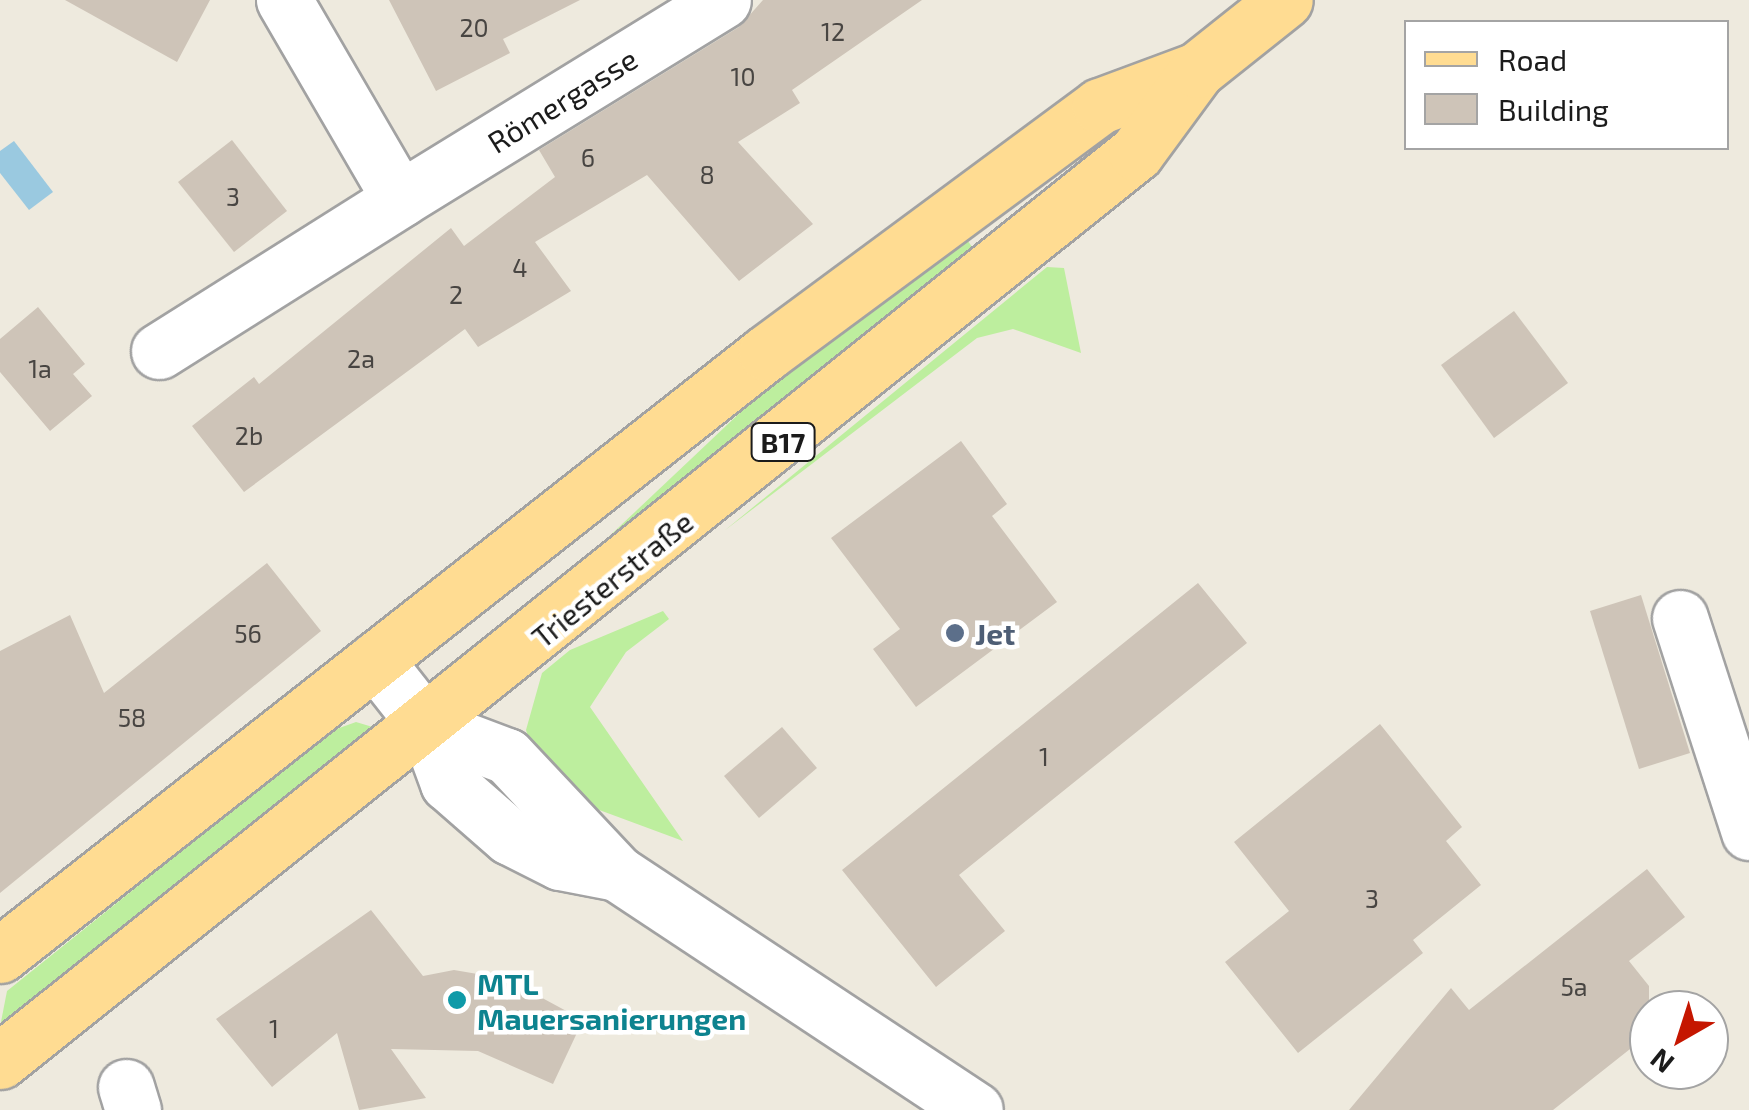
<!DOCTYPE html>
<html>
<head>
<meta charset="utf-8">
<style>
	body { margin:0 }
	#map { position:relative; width:1749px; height:1110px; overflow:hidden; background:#eeeade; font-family:"Exo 2",sans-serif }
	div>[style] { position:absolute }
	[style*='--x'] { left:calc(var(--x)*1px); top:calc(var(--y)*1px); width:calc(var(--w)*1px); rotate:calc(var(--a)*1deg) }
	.grass>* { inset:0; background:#bdee9e }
	.water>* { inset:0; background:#9ac9e0 }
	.building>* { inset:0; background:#cec4b8 }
	.roads { filter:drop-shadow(2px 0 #a2a2a2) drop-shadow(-2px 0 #a2a2a2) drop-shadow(0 2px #a2a2a2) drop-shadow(0 -2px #a2a2a2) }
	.minor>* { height:55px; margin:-27.5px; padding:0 27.5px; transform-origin:27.5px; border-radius:27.5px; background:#fff }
	.major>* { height:55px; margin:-27.5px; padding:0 27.5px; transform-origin:27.5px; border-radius:27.5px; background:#ffdc92 }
	.dots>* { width:28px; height:28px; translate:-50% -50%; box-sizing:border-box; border:5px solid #fff; border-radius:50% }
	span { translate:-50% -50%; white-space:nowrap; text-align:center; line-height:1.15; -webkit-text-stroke:9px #fff; paint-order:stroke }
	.number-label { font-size:25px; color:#484542 }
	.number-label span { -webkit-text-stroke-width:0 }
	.shield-label span { padding:2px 8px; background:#fff; border:2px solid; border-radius:8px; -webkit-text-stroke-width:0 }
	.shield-label { font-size:28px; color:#1b1b1b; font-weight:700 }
	.street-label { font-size:30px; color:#1b1b1b }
	.service-label { font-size:30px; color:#4e5e75; font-weight:700 }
	.left { translate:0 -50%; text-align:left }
	.culture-label { font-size:30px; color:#0d838f; font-weight:700 }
	.legend { position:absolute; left:1404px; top:20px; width:325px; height:130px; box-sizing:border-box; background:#fff; border:2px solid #a4a4a4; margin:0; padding:12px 18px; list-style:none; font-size:30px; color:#1b1b1b }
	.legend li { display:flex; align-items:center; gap:20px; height:50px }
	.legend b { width:50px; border:2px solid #a4a4a4 }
	.north { position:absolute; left:1629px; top:990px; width:100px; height:100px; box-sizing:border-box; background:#fff; border:2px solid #a4a4a4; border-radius:50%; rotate:219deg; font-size:28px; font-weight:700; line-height:40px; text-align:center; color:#1b1b1b }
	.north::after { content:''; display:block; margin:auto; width:35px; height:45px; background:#c51600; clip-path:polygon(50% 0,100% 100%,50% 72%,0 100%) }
</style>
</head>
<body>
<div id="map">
	<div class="grass">
		<i style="clip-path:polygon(968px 241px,974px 250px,606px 551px,600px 545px,764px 390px)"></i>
		<i style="clip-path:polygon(1047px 267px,1064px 268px,1081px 353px,1013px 329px,977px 338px,724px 531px)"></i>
		<i style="clip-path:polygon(663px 611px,669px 619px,626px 652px,590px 707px,683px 841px,575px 801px,533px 754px,526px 730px,542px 673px,570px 650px)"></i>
		<i style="clip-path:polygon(356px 722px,376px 728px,0 1027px,7px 991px,331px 731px)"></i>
	</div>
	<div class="water">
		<i style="clip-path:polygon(14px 141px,53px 192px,29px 210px,0 173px,0 151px)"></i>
	</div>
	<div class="building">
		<i style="clip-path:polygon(65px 0,210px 0,177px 62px)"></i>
		<i style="clip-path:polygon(389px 0,580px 0,503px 39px,510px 53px,436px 91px)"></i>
		<i style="clip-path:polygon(763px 0,922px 0,792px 90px,800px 103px,738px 142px,813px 224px,739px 281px,647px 175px,535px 242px,571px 291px,478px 347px,465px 329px,244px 492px,192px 426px,254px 377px,259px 384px,451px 228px,464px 246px,555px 177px,539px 150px,739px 27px)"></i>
		<i style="clip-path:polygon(232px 140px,287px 211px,234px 252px,178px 182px)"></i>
		<i style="clip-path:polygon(38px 307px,85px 364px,73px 374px,92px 396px,50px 431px,0 372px,0 339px)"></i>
		<i style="clip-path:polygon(1514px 311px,1568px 383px,1494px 438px,1441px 365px)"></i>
		<i style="clip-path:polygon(961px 441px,1007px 504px,992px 516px,1057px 602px,916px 707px,873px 649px,900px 629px,831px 538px)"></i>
		<i style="clip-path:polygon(267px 563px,321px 631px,0 893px,0 651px,70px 615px,104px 693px)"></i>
		<i style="clip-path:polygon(1198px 583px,1247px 643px,959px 875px,1005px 931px,936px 987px,842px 870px)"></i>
		<i style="clip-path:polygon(1641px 595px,1690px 753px,1639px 769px,1590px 611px)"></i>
		<i style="clip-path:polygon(1380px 724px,1462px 827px,1446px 841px,1481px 885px,1413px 940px,1423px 953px,1298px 1053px,1225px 962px,1289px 911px,1234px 842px)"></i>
		<i style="clip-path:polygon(782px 727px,817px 768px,759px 818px,724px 776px)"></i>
		<i style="clip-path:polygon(1647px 869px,1685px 917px,1629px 961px,1649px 986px,1649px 1034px,1553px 1110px,1349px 1110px,1451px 988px,1469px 1010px)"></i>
		<i style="clip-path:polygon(371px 910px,423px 976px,454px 970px,507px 979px,583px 1020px,553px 1084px,478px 1051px,391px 1049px,426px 1098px,359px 1110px,337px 1033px,272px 1087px,216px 1019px)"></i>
	</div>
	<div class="roads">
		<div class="minor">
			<i style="--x:284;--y:0;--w:230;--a:59.8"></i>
			<i style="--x:400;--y:199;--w:379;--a:-31.6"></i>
			<i style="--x:159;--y:351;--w:285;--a:-32.2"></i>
			<i style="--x:1680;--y:618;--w:225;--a:72.1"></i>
			<i style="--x:375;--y:660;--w:84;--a:51.8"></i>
			<i style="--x:427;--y:726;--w:61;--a:69.8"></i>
			<i style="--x:448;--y:783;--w:82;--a:41.1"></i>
			<i style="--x:510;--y:837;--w:56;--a:26.6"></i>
			<i style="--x:560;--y:862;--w:58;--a:10.9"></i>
			<i style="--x:427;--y:726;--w:85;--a:20.6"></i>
			<i style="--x:507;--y:756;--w:161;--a:46.8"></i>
			<i style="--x:617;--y:873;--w:429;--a:33.5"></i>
			<i style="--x:126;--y:1087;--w:24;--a:73"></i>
		</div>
		<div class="major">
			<i style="--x:0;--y:955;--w:974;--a:-38.16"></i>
			<i style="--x:766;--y:353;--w:415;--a:-36.5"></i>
			<i style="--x:1100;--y:106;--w:103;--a:-20.4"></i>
			<i style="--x:0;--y:1061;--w:1454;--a:-38.64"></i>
			<i style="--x:1136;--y:153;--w:103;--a:-53.7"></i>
			<i style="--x:1197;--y:70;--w:112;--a:-38.5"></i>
		</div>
	</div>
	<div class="dots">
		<i style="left:955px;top:633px;background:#5c6f8a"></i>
		<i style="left:457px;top:1000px;background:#0f9aa8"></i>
	</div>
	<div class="number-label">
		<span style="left:474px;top:27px">20</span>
		<span style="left:833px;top:31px">12</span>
		<span style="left:743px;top:76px">10</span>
		<span style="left:588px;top:157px">6</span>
		<span style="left:707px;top:174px">8</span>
		<span style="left:233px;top:196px">3</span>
		<span style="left:520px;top:267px">4</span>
		<span style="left:456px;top:294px">2</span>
		<span style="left:361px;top:358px">2a</span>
		<span style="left:40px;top:368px">1a</span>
		<span style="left:249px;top:435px">2b</span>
		<span style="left:248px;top:633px">56</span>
		<span style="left:132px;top:717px">58</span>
		<span style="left:1044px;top:756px">1</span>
		<span style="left:1372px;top:898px">3</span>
		<span style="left:1574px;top:986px">5a</span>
		<span style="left:274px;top:1028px">1</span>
	</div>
	<div class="shield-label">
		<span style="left:783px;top:442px">B17</span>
	</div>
	<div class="street-label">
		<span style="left:562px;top:100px;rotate:-32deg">Römergasse</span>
		<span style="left:612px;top:579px;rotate:-39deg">Triesterstraße</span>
	</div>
	<div class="service-label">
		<span class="left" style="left:975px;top:633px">Jet</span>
	</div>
	<div class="culture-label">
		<span class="left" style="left:477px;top:1000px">MTL<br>Mauersanierungen</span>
	</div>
	<ul class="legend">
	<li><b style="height:12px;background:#ffdc92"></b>Road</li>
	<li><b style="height:28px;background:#cec4b8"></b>Building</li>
	</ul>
	<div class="north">N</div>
</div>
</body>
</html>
